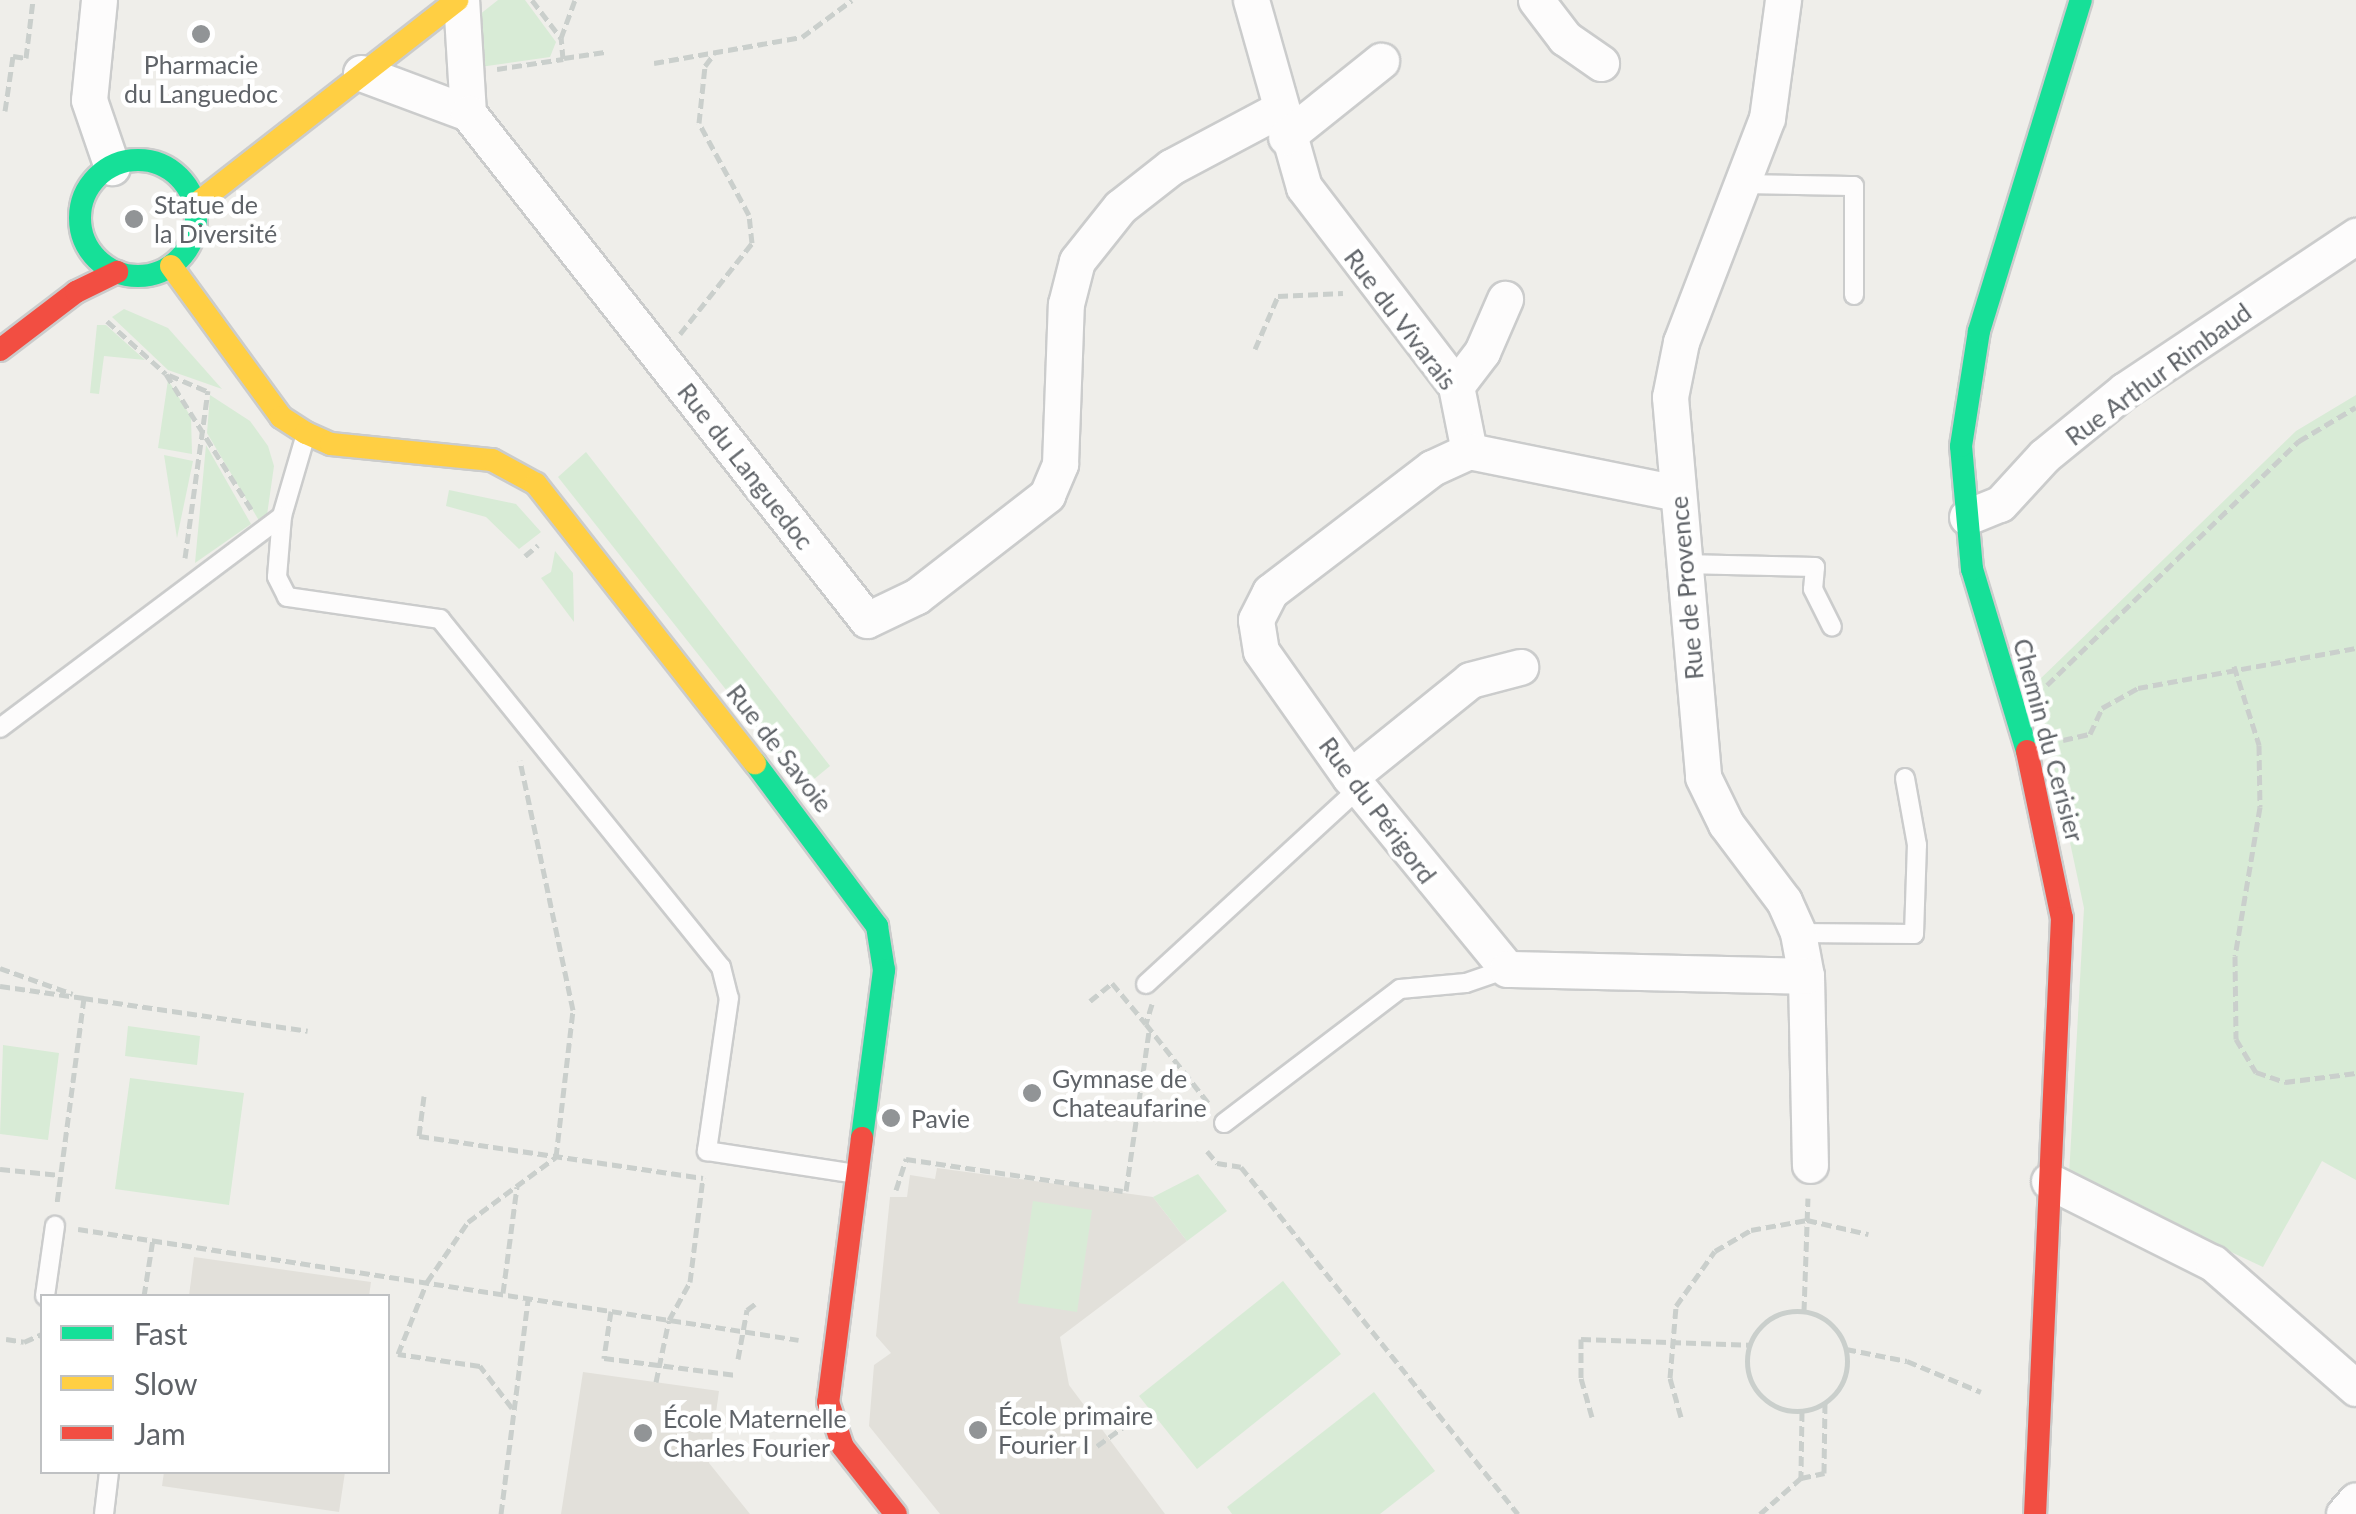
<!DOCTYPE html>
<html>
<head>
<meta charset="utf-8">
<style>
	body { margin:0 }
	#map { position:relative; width:2356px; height:1514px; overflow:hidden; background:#efeeea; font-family:Lato,sans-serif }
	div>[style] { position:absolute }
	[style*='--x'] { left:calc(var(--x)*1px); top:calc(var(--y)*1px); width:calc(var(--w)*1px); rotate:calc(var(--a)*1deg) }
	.education>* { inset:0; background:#e2e0da }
	.green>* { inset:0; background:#d8ebd6 }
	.path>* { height:5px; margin-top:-2.5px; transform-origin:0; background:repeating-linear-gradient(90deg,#cacfcc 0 10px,transparent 0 15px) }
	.path>.ring { margin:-2.5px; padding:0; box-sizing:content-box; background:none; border:5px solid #cacfcc; border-radius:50% }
	.roads { filter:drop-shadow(2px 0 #cbcccc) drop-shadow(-2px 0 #cbcccc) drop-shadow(0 2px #cbcccc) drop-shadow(0 -2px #cbcccc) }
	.lane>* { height:18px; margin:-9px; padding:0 9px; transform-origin:9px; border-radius:9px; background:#fdfcfc }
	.street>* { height:35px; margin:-17.5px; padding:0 17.5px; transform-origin:17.5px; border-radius:17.5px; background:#fdfcfc }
	.fast>* { height:22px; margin:-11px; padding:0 11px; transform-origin:11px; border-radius:11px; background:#16e098 }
	.fast>.ring { margin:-11px; padding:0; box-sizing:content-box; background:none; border:22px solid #16e098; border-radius:50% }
	.slow>* { height:22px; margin:-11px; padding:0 11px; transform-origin:11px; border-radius:11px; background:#ffcf43 }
	.jam>* { height:22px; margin:-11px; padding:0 11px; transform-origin:11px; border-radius:11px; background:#f24e42 }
	.dots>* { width:28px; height:28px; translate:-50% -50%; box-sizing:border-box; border:5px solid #fff; border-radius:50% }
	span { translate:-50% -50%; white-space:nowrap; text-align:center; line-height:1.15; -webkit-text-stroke:9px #fff; paint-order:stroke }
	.poi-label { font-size:25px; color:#5f6368 }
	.left { translate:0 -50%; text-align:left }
	.street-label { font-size:25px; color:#5f6368 }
	.legend { position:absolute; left:40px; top:1294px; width:350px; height:180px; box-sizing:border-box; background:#fff; border:2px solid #bfc1c3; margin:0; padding:12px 18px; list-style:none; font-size:30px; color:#5f6368 }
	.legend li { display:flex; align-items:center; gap:20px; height:50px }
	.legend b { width:50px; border:2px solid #bfc1c3 }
</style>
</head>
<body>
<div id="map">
	<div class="education">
		<i style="clip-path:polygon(937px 1168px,1153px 1197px,1187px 1241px,1060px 1337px,1069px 1385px,1165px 1514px,940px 1514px,869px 1426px,874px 1365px,891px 1353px,876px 1336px,890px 1197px,907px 1197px,910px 1175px,935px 1179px)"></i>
		<i style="clip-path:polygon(194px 1257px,371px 1282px,369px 1296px,189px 1296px)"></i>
		<i style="clip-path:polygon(583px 1372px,719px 1391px,709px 1463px,750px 1514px,561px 1514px)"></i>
		<i style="clip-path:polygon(164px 1472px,345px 1472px,339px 1512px,162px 1486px)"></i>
	</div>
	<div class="green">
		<i style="clip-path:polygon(498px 0,525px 0,556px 42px,550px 57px,480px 67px,479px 15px)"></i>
		<i style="clip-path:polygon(124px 309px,168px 328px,222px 389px,168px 370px,112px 317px)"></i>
		<i style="clip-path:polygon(97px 325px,106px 325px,145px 360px,104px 356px,99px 394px,90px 393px)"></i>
		<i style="clip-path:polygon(168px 380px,191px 417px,192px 454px,158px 448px)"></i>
		<i style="clip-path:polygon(210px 395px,250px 421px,268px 446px,274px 466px,266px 522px,261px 524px,207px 433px)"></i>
		<i style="clip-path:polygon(2356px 395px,2356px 1180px,2322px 1161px,2263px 1267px,2069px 1176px,2084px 908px,2036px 683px,2296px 431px)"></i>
		<i style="clip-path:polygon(206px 445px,251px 524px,195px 563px)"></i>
		<i style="clip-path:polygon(586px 452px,830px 766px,813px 780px,791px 772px,558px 477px)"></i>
		<i style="clip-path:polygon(164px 455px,193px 461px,177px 538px)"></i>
		<i style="clip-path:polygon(449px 490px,516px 504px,541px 532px,519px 549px,486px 517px,446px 506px)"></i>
		<i style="clip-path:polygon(555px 551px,573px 573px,574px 622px,541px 578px,551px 572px)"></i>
		<i style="clip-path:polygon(128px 1026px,200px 1036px,197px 1065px,125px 1056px)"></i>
		<i style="clip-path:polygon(3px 1045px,59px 1053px,48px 1140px,0 1134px)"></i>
		<i style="clip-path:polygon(130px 1078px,244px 1093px,229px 1205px,115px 1189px)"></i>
		<i style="clip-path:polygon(1198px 1174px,1227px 1211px,1187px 1241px,1153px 1197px)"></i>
		<i style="clip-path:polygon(1033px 1201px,1092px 1210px,1077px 1312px,1018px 1303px)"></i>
		<i style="clip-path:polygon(1283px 1281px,1341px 1354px,1197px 1469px,1139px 1396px)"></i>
		<i style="clip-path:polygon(1374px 1392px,1435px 1471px,1380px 1514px,1232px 1514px,1227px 1507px)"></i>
	</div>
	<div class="path">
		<i style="--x:532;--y:0;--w:48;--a:52.7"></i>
		<i style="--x:564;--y:58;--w:41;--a:-8.3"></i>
		<i style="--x:654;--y:63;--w:150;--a:-10"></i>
		<i style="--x:802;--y:37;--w:62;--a:-36.5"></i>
		<i style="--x:497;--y:69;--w:67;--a:-8.6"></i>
		<i style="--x:563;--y:59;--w:21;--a:-95"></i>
		<i style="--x:561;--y:38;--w:40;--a:-69.8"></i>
		<i style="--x:5;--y:111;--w:56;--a:-81.7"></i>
		<i style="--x:13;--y:56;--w:13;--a:9"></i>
		<i style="--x:26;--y:58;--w:58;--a:-83.1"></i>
		<i style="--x:107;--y:321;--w:79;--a:41.9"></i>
		<i style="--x:166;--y:374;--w:160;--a:57.8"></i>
		<i style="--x:680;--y:334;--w:116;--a:-51.6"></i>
		<i style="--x:752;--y:243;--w:28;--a:-96"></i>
		<i style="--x:749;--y:215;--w:105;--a:-118.5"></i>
		<i style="--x:699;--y:123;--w:57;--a:-84"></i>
		<i style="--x:705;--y:66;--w:15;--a:-53"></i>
		<i style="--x:1255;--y:349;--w:58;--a:-66.5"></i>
		<i style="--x:1278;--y:296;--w:65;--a:-2.6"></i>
		<i style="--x:169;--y:375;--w:43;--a:23"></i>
		<i style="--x:525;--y:556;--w:17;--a:-40"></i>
		<i style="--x:185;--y:558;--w:169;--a:-82.2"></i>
		<i style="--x:2234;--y:666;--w:83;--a:72.4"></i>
		<i style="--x:2259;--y:745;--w:62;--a:89.1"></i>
		<i style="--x:2260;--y:807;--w:151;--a:99.5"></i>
		<i style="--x:2235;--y:956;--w:83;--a:89.3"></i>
		<i style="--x:2236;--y:1039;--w:39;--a:59"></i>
		<i style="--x:2256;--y:1072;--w:31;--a:19"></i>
		<i style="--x:2285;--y:1082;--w:72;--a:-7.2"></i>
		<i style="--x:2047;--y:685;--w:351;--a:-44.1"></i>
		<i style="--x:2299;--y:441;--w:66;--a:-30.8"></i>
		<i style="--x:2063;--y:740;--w:28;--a:-13"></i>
		<i style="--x:2090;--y:734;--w:29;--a:-65"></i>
		<i style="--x:2102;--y:708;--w:41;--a:-29.1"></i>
		<i style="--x:2138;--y:688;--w:222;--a:-10.4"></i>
		<i style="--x:0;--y:968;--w:77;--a:19.6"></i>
		<i style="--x:0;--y:986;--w:85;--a:8.1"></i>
		<i style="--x:84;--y:998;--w:208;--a:97.5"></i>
		<i style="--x:83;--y:998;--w:227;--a:8.3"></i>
		<i style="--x:1090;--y:1001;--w:28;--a:-39"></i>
		<i style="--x:1112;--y:983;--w:53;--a:50.3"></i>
		<i style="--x:1152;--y:1004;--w:21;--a:107"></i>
		<i style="--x:1146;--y:1024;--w:103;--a:51.7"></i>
		<i style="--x:424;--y:1096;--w:40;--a:97.1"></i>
		<i style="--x:419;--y:1136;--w:287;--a:8.4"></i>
		<i style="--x:1207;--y:1151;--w:16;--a:50"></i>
		<i style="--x:1217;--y:1163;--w:24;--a:9"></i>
		<i style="--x:1241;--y:1167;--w:444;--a:51.4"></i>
		<i style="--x:0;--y:1169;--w:60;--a:5.7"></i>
		<i style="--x:896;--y:1190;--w:33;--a:-72"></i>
		<i style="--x:906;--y:1159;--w:219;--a:8.4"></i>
		<i style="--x:1126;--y:1191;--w:162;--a:-81.8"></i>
		<i style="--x:78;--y:1229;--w:729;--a:8.75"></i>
		<i style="--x:503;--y:1293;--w:107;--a:-82.5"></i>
		<i style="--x:144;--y:1296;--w:58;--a:-81"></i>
		<i class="ring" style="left:1747px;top:1311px;width:95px;height:95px"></i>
		<i style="--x:611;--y:1311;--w:48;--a:98.5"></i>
		<i style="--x:604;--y:1358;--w:133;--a:7.3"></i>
		<i style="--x:1804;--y:1311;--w:113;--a:-88"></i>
		<i style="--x:6;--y:1339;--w:18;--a:9"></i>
		<i style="--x:24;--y:1342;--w:20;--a:-24"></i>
		<i style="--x:1846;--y:1349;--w:62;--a:11.1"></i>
		<i style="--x:1907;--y:1361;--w:80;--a:22.7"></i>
		<i style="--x:738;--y:1359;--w:50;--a:-79.6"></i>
		<i style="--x:747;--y:1310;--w:10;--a:-37"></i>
		<i style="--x:656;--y:1382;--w:63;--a:-78.2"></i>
		<i style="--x:669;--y:1320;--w:43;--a:-61.1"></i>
		<i style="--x:690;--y:1282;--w:105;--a:-82.9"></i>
		<i style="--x:512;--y:1408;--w:53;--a:-127.3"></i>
		<i style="--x:480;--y:1366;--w:83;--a:-171.7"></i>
		<i style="--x:398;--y:1354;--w:78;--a:-68.1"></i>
		<i style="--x:427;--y:1282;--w:73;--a:-55.7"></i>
		<i style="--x:468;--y:1222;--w:109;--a:-36.5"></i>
		<i style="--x:556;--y:1157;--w:148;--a:-83.4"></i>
		<i style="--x:573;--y:1010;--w:255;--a:-102"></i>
		<i style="--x:1802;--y:1411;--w:67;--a:90.9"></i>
		<i style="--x:1801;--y:1478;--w:24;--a:-12"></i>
		<i style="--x:1824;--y:1473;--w:70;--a:-89.2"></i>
		<i style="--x:1592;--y:1417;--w:41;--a:-105.8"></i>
		<i style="--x:1581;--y:1378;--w:39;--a:-90"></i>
		<i style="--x:1581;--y:1339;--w:168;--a:2"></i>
		<i style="--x:1681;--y:1417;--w:41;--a:-105.8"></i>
		<i style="--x:1670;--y:1378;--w:72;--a:-85.2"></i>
		<i style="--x:1676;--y:1306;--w:67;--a:-54.7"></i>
		<i style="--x:1715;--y:1251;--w:42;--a:-30.3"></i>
		<i style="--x:1751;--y:1230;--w:57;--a:-10.1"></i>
		<i style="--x:1807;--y:1220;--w:63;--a:12.9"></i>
		<i style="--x:1097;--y:1446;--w:44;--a:-35.8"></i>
		<i style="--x:501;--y:1514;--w:217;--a:-82.8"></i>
		<i style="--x:1760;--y:1514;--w:55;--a:-41.3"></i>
	</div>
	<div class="roads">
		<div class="lane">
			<i style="--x:1740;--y:184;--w:114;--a:1"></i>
			<i style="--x:1854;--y:186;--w:109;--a:90"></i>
			<i style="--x:306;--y:434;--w:85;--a:106.3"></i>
			<i style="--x:282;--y:516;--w:61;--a:94.7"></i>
			<i style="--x:277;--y:577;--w:22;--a:63"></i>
			<i style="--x:287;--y:597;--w:155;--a:8.2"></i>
			<i style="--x:440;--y:619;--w:447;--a:51.1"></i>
			<i style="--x:721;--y:967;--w:32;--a:76"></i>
			<i style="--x:729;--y:998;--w:155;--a:98.2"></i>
			<i style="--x:707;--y:1151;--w:151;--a:8.8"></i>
			<i style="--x:1683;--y:564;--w:132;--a:1.3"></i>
			<i style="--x:1815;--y:567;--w:22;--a:95"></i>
			<i style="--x:1813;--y:589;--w:42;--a:63.4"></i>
			<i style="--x:0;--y:728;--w:353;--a:-36.9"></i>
			<i style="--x:1798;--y:933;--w:116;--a:0.5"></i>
			<i style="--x:1914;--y:934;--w:89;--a:-88.1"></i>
			<i style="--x:1917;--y:845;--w:68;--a:-100.2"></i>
			<i style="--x:1146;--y:984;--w:289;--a:-42.6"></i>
			<i style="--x:1224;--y:1123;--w:221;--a:-37.3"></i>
			<i style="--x:1400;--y:989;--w:66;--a:-5.2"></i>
			<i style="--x:1466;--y:983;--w:43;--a:-18.9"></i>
			<i style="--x:45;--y:1296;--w:71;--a:-81.9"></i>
			<i style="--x:104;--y:1514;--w:42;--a:-83.2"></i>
		</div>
		<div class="street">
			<i style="--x:99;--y:0;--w:100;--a:95.7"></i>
			<i style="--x:89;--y:100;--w:71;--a:71.1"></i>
			<i style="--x:1251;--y:0;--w:194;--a:74.2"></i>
			<i style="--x:1304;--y:187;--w:250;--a:52.6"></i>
			<i style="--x:1456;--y:386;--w:66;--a:78.7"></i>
			<i style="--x:1469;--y:451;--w:213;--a:11.4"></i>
			<i style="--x:1536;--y:0;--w:48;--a:52.7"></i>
			<i style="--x:1565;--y:38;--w:44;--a:34.8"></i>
			<i style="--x:1783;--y:0;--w:119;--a:97.7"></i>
			<i style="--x:1767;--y:118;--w:240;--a:111"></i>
			<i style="--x:1681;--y:342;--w:56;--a:101.3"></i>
			<i style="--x:1670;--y:397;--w:381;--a:85"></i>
			<i style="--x:1703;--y:777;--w:52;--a:63.9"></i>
			<i style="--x:1726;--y:824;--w:96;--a:53"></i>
			<i style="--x:1784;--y:901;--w:35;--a:66"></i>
			<i style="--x:1798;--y:933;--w:44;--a:79.5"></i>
			<i style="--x:1806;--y:976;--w:189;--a:88.8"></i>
			<i style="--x:361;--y:73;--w:114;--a:20.5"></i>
			<i style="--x:468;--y:113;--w:113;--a:-93.5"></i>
			<i style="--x:468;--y:113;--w:645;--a:51.8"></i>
			<i style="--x:867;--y:620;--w:55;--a:-25.6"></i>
			<i style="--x:917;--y:596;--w:165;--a:-37.8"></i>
			<i style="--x:1047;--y:495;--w:34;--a:-67"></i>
			<i style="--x:1060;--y:464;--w:160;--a:-87.9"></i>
			<i style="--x:1066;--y:304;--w:44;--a:-75.7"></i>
			<i style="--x:1077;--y:261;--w:69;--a:-51.5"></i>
			<i style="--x:1120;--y:207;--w:65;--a:-38.1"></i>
			<i style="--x:1171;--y:167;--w:121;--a:-28"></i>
			<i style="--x:1286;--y:137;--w:122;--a:-38.7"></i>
			<i style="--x:1456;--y:386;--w:43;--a:-52.6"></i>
			<i style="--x:1482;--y:352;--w:58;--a:-66.5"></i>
			<i style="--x:1469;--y:451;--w:41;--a:155.3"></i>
			<i style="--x:1432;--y:468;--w:204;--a:142.6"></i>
			<i style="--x:1270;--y:592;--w:31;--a:117"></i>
			<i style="--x:1256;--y:620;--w:31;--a:81"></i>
			<i style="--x:1261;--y:651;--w:154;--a:54.8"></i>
			<i style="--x:1350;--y:777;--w:248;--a:50.7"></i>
			<i style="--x:1507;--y:969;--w:299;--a:1.3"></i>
			<i style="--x:1967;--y:517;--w:35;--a:-22"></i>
			<i style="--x:2000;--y:504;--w:65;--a:-47.5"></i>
			<i style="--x:2044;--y:456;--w:104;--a:-39.2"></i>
			<i style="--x:2125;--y:390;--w:278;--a:-33.7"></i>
			<i style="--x:1350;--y:777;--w:154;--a:-38.9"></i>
			<i style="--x:1470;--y:680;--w:52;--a:-14.6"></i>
			<i style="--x:2049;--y:1181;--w:183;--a:26.6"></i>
			<i style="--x:2213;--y:1263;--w:190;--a:41.2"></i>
			<i style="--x:2344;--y:1514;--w:18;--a:-49"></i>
		</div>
		<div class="fast">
			<i class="ring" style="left:80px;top:160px;width:94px;height:94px"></i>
			<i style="--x:2027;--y:751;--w:190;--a:-106.8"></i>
			<i style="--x:1972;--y:569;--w:123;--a:-95.1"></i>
			<i style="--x:1961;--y:446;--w:116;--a:-81.1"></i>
			<i style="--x:1979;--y:331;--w:346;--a:-72.9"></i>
			<i style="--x:755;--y:763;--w:204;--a:53.2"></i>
			<i style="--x:877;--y:926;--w:45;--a:81"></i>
			<i style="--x:884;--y:970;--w:169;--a:97.5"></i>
		</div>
		<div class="slow">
			<i style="--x:195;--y:205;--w:333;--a:-38"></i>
			<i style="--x:171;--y:266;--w:187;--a:53.9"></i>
			<i style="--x:281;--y:417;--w:30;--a:33"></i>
			<i style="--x:306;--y:433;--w:27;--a:24"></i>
			<i style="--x:331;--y:444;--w:162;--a:5.7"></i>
			<i style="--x:492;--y:460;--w:50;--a:28.6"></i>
			<i style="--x:536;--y:484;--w:355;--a:51.9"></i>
		</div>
		<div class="jam">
			<i style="--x:0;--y:350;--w:96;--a:-37.3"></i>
			<i style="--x:76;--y:292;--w:46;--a:-26"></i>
			<i style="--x:2027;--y:751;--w:171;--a:78.2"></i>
			<i style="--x:2062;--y:918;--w:597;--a:92.59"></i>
			<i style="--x:862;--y:1138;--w:266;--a:97.3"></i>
			<i style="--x:828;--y:1402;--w:47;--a:71.6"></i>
			<i style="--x:843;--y:1447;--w:85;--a:51.7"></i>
		</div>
	</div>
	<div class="dots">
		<i style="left:201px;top:34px;background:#919496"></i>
		<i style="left:134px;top:219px;background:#919496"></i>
		<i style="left:1032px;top:1093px;background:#919496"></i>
		<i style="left:891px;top:1118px;background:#919496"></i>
		<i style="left:978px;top:1430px;background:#919496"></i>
		<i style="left:643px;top:1433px;background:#919496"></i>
	</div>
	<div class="poi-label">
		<span style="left:201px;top:79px">Pharmacie<br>du Languedoc</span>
		<span class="left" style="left:154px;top:219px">Statue de<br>la Diversité</span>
		<span class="left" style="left:1052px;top:1093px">Gymnase de<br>Chateaufarine</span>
		<span class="left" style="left:911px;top:1118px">Pavie</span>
		<span class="left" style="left:998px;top:1430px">École primaire<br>Fourier I</span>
		<span class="left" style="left:663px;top:1433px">École Maternelle<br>Charles Fourier</span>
	</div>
	<div class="street-label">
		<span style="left:1401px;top:319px;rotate:53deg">Rue du Vivarais</span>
		<span style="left:2158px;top:374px;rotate:-36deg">Rue Arthur Rimbaud</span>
		<span style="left:746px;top:466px;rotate:52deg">Rue du Languedoc</span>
		<span style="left:1686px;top:588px;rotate:-95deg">Rue de Provence</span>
		<span style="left:2049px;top:740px;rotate:75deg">Chemin du Cerisier</span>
		<span style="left:780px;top:748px;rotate:52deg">Rue de Savoie</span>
		<span style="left:1378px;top:810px;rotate:53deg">Rue du Périgord</span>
	</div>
	<ul class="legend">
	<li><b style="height:12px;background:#16e098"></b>Fast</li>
	<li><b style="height:12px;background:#ffcf43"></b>Slow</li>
	<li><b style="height:12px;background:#f24e42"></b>Jam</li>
	</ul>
</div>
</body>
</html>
